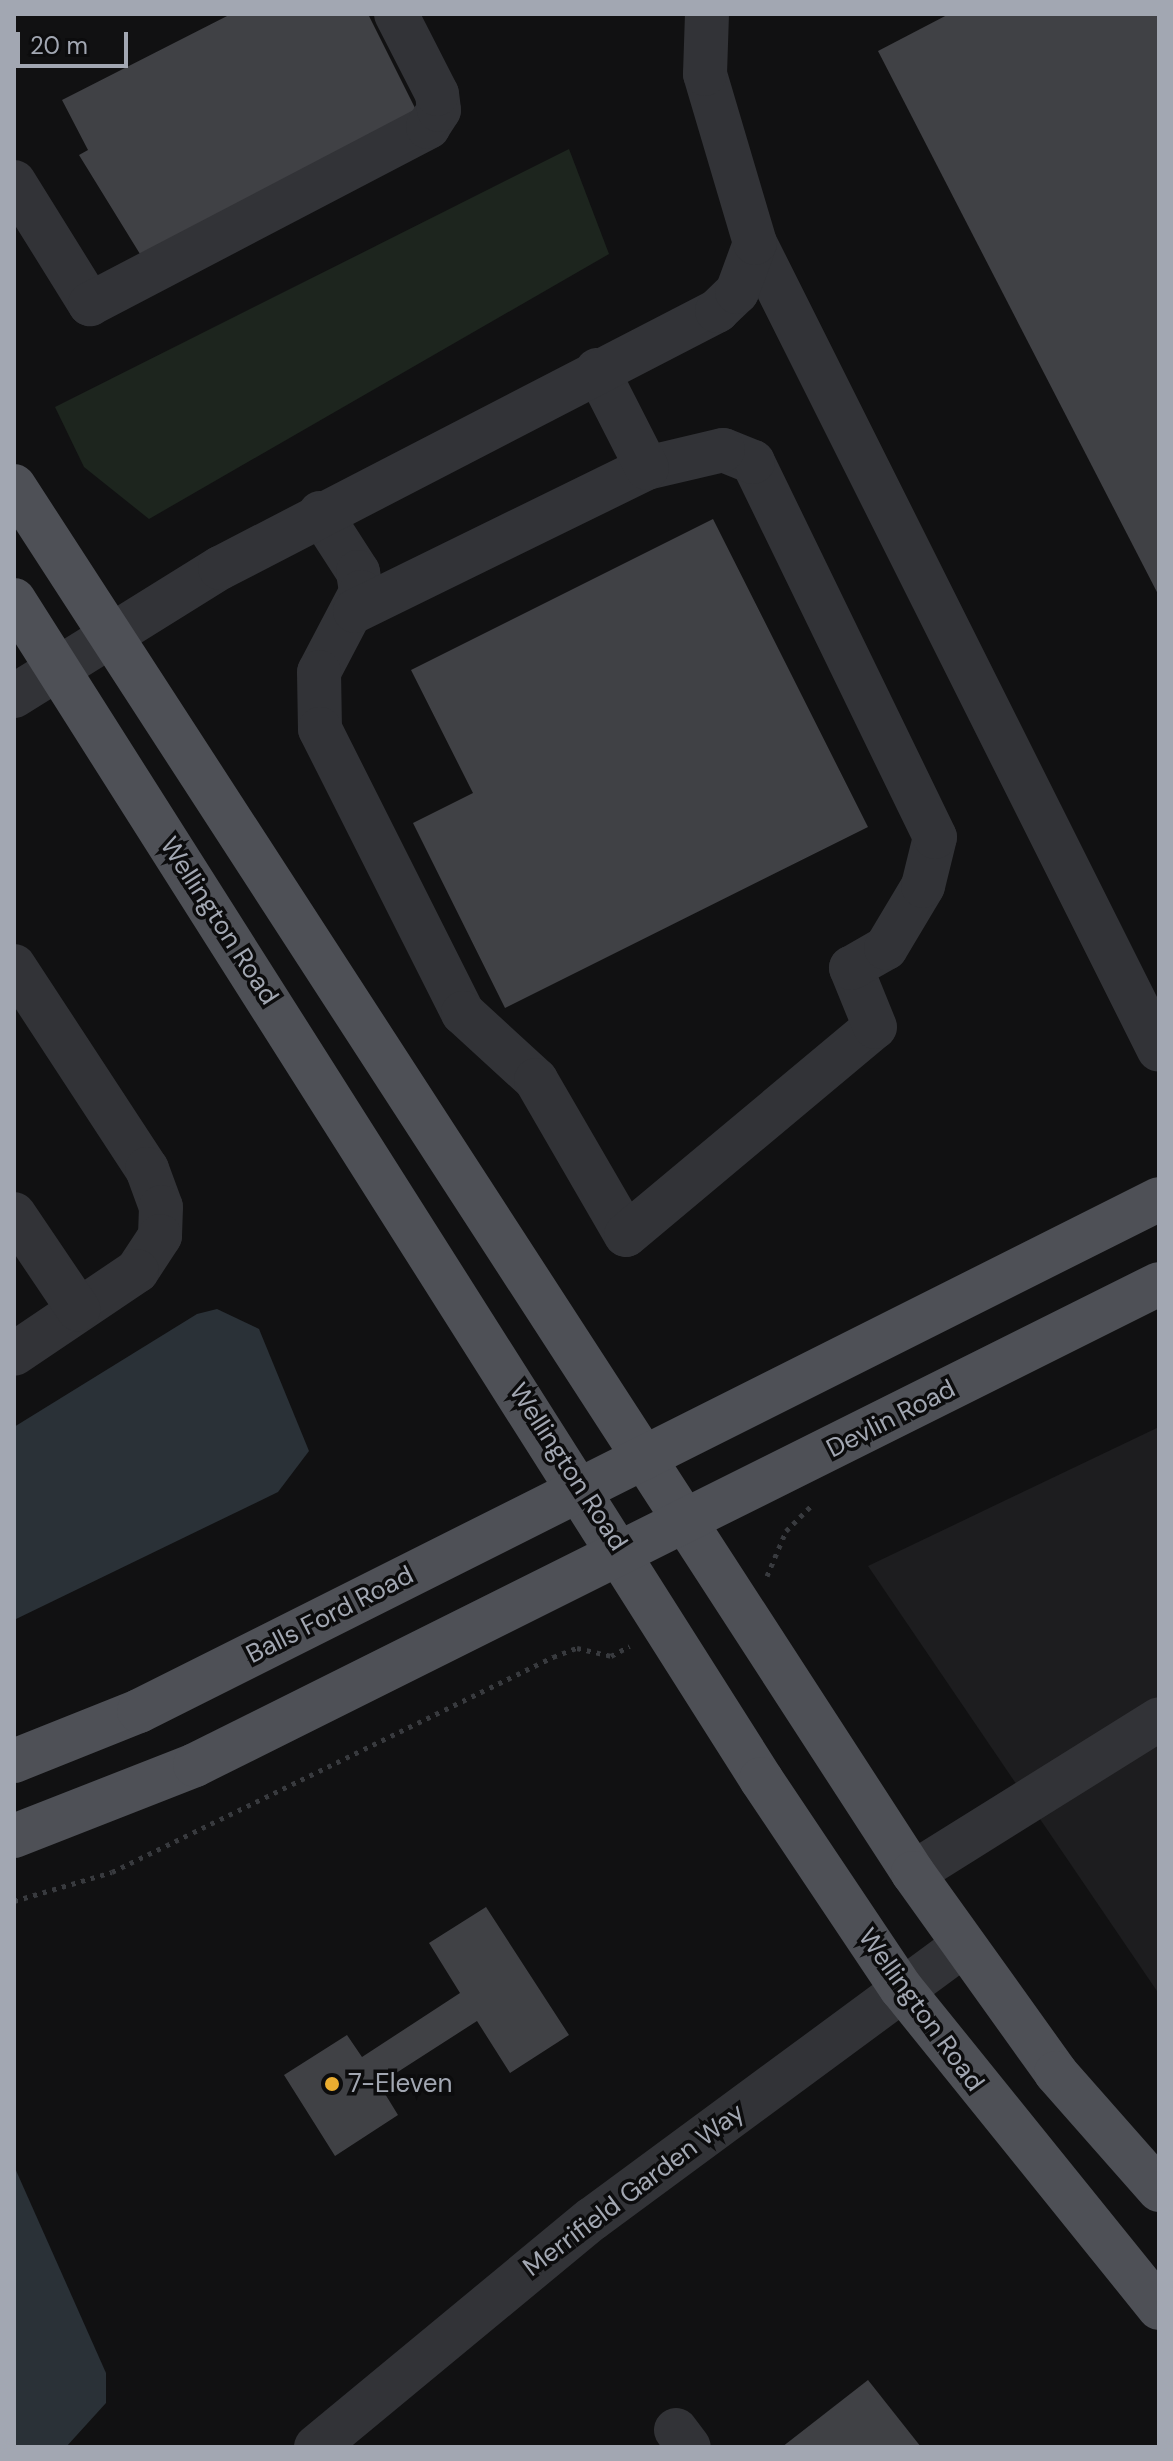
<!DOCTYPE html>
<html>
<head>
<meta charset="utf-8">
<style>
	body { margin:0 }
	#map { position:relative; width:1173px; height:2461px; overflow:hidden; background:#111112; font-family:"DM Sans",sans-serif }
	div>[style] { position:absolute }
	[style*='--x'] { left:calc(var(--x)*1px); top:calc(var(--y)*1px); width:calc(var(--w)*1px); rotate:calc(var(--a)*1deg) }
	.built>* { inset:0; background:#1d1d1f }
	.green>* { inset:0; background:#1d251e }
	.water>* { inset:0; background:#2a3137 }
	.building>* { inset:0; background:#404145 }
	.path>* { height:5px; margin-top:-2.5px; transform-origin:0; background:repeating-linear-gradient(90deg,#383a3e 0 4px,transparent 0 10px) }
	.minor>* { height:44px; margin:-22px; padding:0 22px; transform-origin:22px; border-radius:22px; background:#323337 }
	.major>* { height:44px; margin:-22px; padding:0 22px; transform-origin:22px; border-radius:22px; background:#4e5056 }
	.dots>* { width:22px; height:22px; translate:-50% -50%; box-sizing:border-box; border:4px solid #0c0c0d; border-radius:50% }
	span { translate:-50% -50%; white-space:nowrap; text-align:center; line-height:1.15; -webkit-text-stroke:7px #0c0c0d; paint-order:stroke }
	.street-label { font-size:26px; color:#a2a7b2 }
	.poi-label { font-size:26px; color:#a2a7b2 }
	.left { translate:0 -50%; text-align:left }
	.frame { position:absolute; inset:0; border:16px solid #a2a7b2; pointer-events:none }
	.scale { position:absolute; left:16px; top:32px; width:112px; height:36px; box-sizing:border-box; border:4px solid #a2a7b2; border-top:0; padding-left:10px; font-size:24px; line-height:28px; white-space:nowrap; color:#a2a7b2; -webkit-text-stroke:6px #0c0c0d; paint-order:stroke }
</style>
</head>
<body>
<div id="map">
	<div class="built">
		<i style="clip-path:polygon(1159px 1427px,1159px 1994px,868px 1566px)"></i>
	</div>
	<div class="green">
		<i style="clip-path:polygon(569px 149px,609px 254px,149px 519px,84px 467px,55px 407px)"></i>
	</div>
	<div class="water">
		<i style="clip-path:polygon(217px 1309px,259px 1329px,309px 1451px,278px 1492px,14px 1620px,14px 1427px,197px 1314px)"></i>
		<i style="clip-path:polygon(14px 2166px,106px 2373px,106px 2403px,66px 2447px,14px 2447px)"></i>
	</div>
	<div class="building">
		<i style="clip-path:polygon(231px 14px,368px 14px,418px 114px,140px 254px,79px 155px,88px 150px,62px 100px)"></i>
		<i style="clip-path:polygon(949px 14px,1159px 14px,1159px 596px,878px 51px)"></i>
		<i style="clip-path:polygon(713px 519px,868px 827px,505px 1008px,413px 823px,473px 793px,411px 670px)"></i>
		<i style="clip-path:polygon(486px 1907px,569px 2035px,510px 2073px,477px 2021px,379px 2084px,398px 2115px,335px 2156px,284px 2075px,347px 2035px,362px 2057px,460px 1993px,429px 1943px)"></i>
		<i style="clip-path:polygon(868px 2380px,921px 2447px,782px 2447px)"></i>
	</div>
	<div class="path">
		<i style="--x:767;--y:1576;--w:49;--a:-67.1"></i>
		<i style="--x:786;--y:1531;--w:35;--a:-45"></i>
		<i style="--x:14;--y:1901;--w:102;--a:-16.5"></i>
		<i style="--x:112;--y:1872;--w:491;--a:-26"></i>
		<i style="--x:553;--y:1657;--w:26;--a:-21"></i>
		<i style="--x:577;--y:1648;--w:35;--a:13"></i>
		<i style="--x:611;--y:1656;--w:21;--a:-28"></i>
	</div>
	<div class="minor">
		<i style="--x:14;--y:182;--w:144;--a:58.1"></i>
		<i style="--x:90;--y:304;--w:382;--a:-27.6"></i>
		<i style="--x:428;--y:127;--w:20;--a:-57"></i>
		<i style="--x:439;--y:110;--w:16;--a:-97"></i>
		<i style="--x:437;--y:94;--w:90;--a:-117.1"></i>
		<i style="--x:755;--y:243;--w:902;--a:63.41"></i>
		<i style="--x:320;--y:513;--w:70;--a:57.2"></i>
		<i style="--x:358;--y:572;--w:20;--a:81"></i>
		<i style="--x:361;--y:592;--w:90;--a:117.7"></i>
		<i style="--x:319;--y:672;--w:57;--a:89"></i>
		<i style="--x:320;--y:729;--w:318;--a:63.3"></i>
		<i style="--x:463;--y:1013;--w:99;--a:42.5"></i>
		<i style="--x:536;--y:1080;--w:179;--a:59.9"></i>
		<i style="--x:626;--y:1235;--w:324;--a:-39.9"></i>
		<i style="--x:875;--y:1027;--w:64;--a:-112.1"></i>
		<i style="--x:851;--y:968;--w:40;--a:-29.7"></i>
		<i style="--x:886;--y:948;--w:72;--a:-59.2"></i>
		<i style="--x:923;--y:886;--w:50;--a:-76.2"></i>
		<i style="--x:935;--y:837;--w:417;--a:-115.9"></i>
		<i style="--x:753;--y:462;--w:32;--a:-158"></i>
		<i style="--x:723;--y:450;--w:78;--a:166.7"></i>
		<i style="--x:355;--y:611;--w:325;--a:-26.1"></i>
		<i style="--x:647;--y:468;--w:110;--a:-117"></i>
		<i style="--x:14;--y:696;--w:243;--a:-31.9"></i>
		<i style="--x:220;--y:568;--w:560;--a:-27.34"></i>
		<i style="--x:717;--y:311;--w:28;--a:-44"></i>
		<i style="--x:737;--y:292;--w:52;--a:-69.8"></i>
		<i style="--x:755;--y:243;--w:176;--a:-106.5"></i>
		<i style="--x:705;--y:74;--w:60;--a:-88.1"></i>
		<i style="--x:14;--y:966;--w:243;--a:56.8"></i>
		<i style="--x:147;--y:1169;--w:40;--a:69.8"></i>
		<i style="--x:161;--y:1207;--w:29;--a:92"></i>
		<i style="--x:160;--y:1236;--w:42;--a:123.3"></i>
		<i style="--x:137;--y:1271;--w:148;--a:146"></i>
		<i style="--x:14;--y:1214;--w:115;--a:56"></i>
		<i style="--x:913;--y:1873;--w:290;--a:-32"></i>
		<i style="--x:676;--y:2430;--w:21;--a:53"></i>
		<i style="--x:316;--y:2447;--w:358;--a:-39.6"></i>
		<i style="--x:592;--y:2219;--w:460;--a:-36.4"></i>
	</div>
	<div class="major">
		<i style="--x:14;--y:486;--w:1653;--a:57.05"></i>
		<i style="--x:913;--y:1873;--w:246;--a:54.4"></i>
		<i style="--x:1056;--y:2073;--w:156;--a:48.6"></i>
		<i style="--x:14;--y:600;--w:1396;--a:57.64"></i>
		<i style="--x:761;--y:1779;--w:252;--a:56.2"></i>
		<i style="--x:901;--y:1988;--w:411;--a:51.1"></i>
		<i style="--x:14;--y:1761;--w:135;--a:-21.8"></i>
		<i style="--x:139;--y:1711;--w:1141;--a:-26.65"></i>
		<i style="--x:14;--y:1836;--w:194;--a:-21.4"></i>
		<i style="--x:195;--y:1765;--w:1077;--a:-26.52"></i>
	</div>
	<div class="dots">
		<i style="left:332px;top:2084px;background:#ebad30"></i>
	</div>
	<div class="street-label">
		<span style="left:219px;top:921px;rotate:57deg">Wellington Road</span>
		<span style="left:891px;top:1419px;rotate:-27deg">Devlin Road</span>
		<span style="left:568px;top:1467px;rotate:57deg">Wellington Road</span>
		<span style="left:330px;top:1615px;rotate:-27deg">Balls Ford Road</span>
		<span style="left:921px;top:2010px;rotate:54deg">Wellington Road</span>
		<span style="left:634px;top:2190px;rotate:-37deg">Merrifield Garden Way</span>
	</div>
	<div class="poi-label">
		<span class="left" style="left:348px;top:2084px">7-Eleven</span>
	</div>
	<div class="frame"></div>
	<div class="scale">20 m</div>
</div>
</body>
</html>
